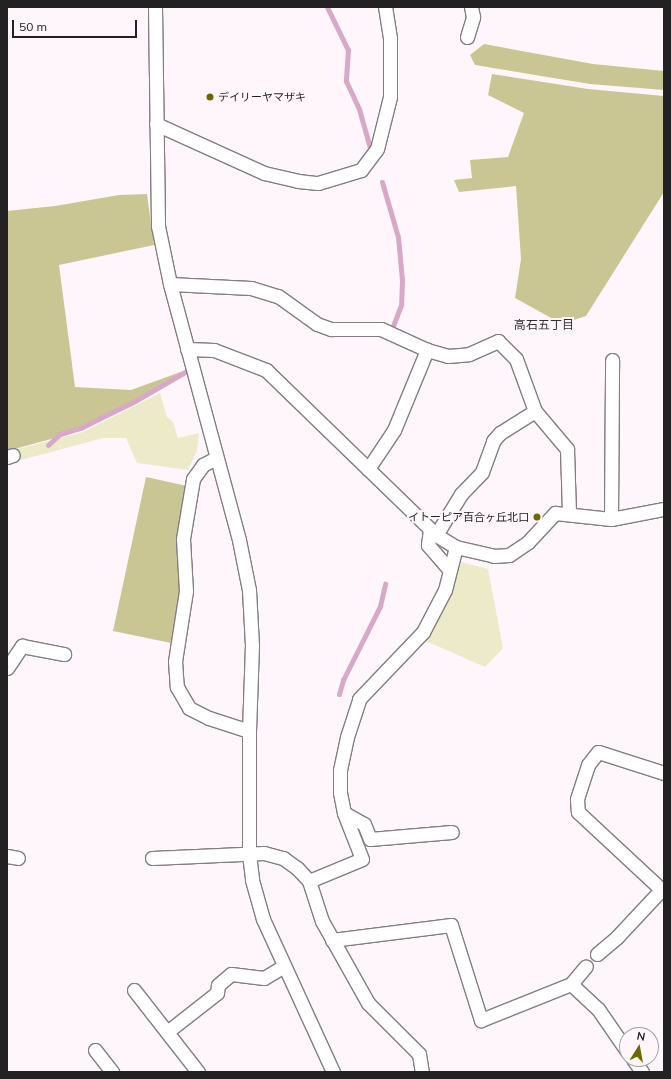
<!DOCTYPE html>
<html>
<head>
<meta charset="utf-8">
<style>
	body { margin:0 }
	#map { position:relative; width:671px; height:1079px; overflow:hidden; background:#fef6fb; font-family:Mulish,"Noto Sans JP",sans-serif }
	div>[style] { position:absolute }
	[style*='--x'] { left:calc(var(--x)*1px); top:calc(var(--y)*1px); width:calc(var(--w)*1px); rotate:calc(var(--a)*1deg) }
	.green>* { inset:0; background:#eceac9 }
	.forest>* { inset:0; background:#c9c694 }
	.stream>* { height:5px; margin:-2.5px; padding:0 2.5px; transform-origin:2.5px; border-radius:2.5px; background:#d7a9c7 }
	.roads { filter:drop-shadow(1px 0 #847d81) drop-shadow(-1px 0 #847d81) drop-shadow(0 1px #847d81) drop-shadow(0 -1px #847d81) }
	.minor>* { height:13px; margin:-6.5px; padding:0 6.5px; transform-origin:6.5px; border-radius:6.5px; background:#fff }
	.dots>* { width:11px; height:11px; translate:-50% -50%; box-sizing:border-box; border:2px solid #fef6fb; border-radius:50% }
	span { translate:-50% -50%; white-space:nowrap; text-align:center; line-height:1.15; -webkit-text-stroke:4px #fef6fb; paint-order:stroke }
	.poi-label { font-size:11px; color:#242123 }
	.left { translate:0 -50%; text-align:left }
	.right { translate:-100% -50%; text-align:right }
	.neighbourhood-label { font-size:12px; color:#352f33 }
	.frame { position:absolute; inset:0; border:8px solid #242123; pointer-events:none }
	.north { position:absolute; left:619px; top:1027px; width:40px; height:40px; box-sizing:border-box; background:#fef6fb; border:1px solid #a7a1a5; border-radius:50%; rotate:11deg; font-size:11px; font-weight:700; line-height:16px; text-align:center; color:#242123 }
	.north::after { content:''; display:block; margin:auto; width:14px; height:18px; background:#6f6800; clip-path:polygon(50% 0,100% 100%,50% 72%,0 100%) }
	.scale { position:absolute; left:12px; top:20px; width:125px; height:18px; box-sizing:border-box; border:2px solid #242123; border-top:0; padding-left:5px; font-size:12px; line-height:14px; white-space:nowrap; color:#242123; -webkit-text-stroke:3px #fef6fb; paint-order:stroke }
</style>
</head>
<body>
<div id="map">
	<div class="green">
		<i style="clip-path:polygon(160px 393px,167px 417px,173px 422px,178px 438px,199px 433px,197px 451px,188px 470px,137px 463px,126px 438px,103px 438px,18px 461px,14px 450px,83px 432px)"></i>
		<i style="clip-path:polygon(461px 562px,488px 569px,503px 648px,485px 667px,426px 641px,434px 626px,431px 624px,437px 613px,440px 615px,452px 593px)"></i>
	</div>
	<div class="forest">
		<i style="clip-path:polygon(484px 44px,593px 64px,664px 71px,664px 90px,590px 84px,475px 65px,470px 55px)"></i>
		<i style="clip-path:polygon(492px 74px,588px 89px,664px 96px,664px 192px,586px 316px,562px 324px,515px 298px,521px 259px,516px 186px,459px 192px,454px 180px,472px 178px,470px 160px,508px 157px,524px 113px,488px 95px)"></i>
		<i style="clip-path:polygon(147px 194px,154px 245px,59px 265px,75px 387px,131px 390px,186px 370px,187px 374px,84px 430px,7px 451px,7px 211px,55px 206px,119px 195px)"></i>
		<i style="clip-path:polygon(146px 477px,187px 486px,181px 580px,171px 643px,113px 631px)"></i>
	</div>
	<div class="stream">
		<i style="--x:327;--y:7;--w:48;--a:64"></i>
		<i style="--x:348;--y:50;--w:31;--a:94"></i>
		<i style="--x:346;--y:81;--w:31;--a:65"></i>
		<i style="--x:359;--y:109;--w:41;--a:74.2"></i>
		<i style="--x:382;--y:182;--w:57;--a:73.8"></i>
		<i style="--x:398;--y:237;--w:43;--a:84.7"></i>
		<i style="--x:402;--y:280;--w:25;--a:92"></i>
		<i style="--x:401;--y:305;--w:25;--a:111"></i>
		<i style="--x:48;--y:445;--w:16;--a:-43"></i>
		<i style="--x:60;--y:434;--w:21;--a:-17"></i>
		<i style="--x:80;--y:428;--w:61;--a:-26.1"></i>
		<i style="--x:135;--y:401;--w:66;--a:-30.1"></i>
		<i style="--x:339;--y:694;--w:15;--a:-74"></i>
		<i style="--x:343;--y:680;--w:83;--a:-63.4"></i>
		<i style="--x:380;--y:606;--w:23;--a:-77"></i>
	</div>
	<div class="roads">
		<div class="minor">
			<i style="--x:155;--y:7;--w:219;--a:89.2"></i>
			<i style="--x:158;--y:226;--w:59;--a:78.3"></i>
			<i style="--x:170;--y:284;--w:265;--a:74.9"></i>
			<i style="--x:239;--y:540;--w:51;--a:78.7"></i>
			<i style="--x:249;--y:590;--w:55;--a:86.9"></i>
			<i style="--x:252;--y:645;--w:86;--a:92"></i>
			<i style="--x:249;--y:731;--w:123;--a:90"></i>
			<i style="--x:249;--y:854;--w:26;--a:83"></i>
			<i style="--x:252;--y:880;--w:41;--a:74.2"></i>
			<i style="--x:263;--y:919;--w:168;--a:65.4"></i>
			<i style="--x:467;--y:37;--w:21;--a:-73"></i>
			<i style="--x:473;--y:17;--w:10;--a:-101"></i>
			<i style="--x:156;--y:124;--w:119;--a:24.4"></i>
			<i style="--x:264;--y:173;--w:35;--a:13"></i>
			<i style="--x:298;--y:181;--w:20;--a:6"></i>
			<i style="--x:318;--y:183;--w:45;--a:-16.8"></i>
			<i style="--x:361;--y:170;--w:26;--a:-53"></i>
			<i style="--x:377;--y:149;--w:54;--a:-76"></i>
			<i style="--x:390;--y:97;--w:59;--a:-90"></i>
			<i style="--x:390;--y:38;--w:31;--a:-99"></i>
			<i style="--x:170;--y:284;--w:81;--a:2.8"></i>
			<i style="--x:251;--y:288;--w:28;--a:17"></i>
			<i style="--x:278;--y:296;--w:48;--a:35.7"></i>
			<i style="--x:317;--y:324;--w:15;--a:20"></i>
			<i style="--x:331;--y:329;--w:50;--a:0"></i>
			<i style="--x:381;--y:329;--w:51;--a:24.5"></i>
			<i style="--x:427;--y:350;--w:22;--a:16"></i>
			<i style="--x:448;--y:356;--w:21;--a:-5"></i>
			<i style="--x:469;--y:354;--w:32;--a:-24"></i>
			<i style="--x:498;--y:341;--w:25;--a:45"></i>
			<i style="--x:516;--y:359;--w:55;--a:69.9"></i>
			<i style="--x:535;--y:411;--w:50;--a:49.9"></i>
			<i style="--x:567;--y:449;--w:64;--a:88.2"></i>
			<i style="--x:187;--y:349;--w:27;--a:2"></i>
			<i style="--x:214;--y:350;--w:56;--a:21"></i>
			<i style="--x:266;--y:370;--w:237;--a:44.1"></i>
			<i style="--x:436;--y:535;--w:23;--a:31"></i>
			<i style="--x:456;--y:547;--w:39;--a:13"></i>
			<i style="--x:494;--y:556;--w:15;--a:-4"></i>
			<i style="--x:509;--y:555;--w:23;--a:-34"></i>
			<i style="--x:528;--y:542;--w:40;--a:-47"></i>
			<i style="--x:555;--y:513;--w:56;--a:6.1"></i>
			<i style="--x:611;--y:519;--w:54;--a:-10.7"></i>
			<i style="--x:7;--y:457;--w:6;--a:-18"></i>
			<i style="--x:216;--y:458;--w:15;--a:152"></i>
			<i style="--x:203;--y:465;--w:17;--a:126"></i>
			<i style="--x:193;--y:479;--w:61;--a:99.5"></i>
			<i style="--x:183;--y:539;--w:52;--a:86.7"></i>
			<i style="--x:186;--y:591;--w:71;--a:98.9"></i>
			<i style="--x:175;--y:661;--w:26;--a:86"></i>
			<i style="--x:177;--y:687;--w:24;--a:60"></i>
			<i style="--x:189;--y:708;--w:22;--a:27"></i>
			<i style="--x:209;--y:718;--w:42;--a:18"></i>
			<i style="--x:368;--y:469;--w:47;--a:-56.3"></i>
			<i style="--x:394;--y:430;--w:87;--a:-67.6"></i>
			<i style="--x:611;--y:519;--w:159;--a:-89.6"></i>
			<i style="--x:430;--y:530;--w:15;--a:98"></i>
			<i style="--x:428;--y:545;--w:33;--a:49"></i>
			<i style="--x:436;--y:535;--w:48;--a:-58.6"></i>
			<i style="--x:461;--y:494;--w:30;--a:-46"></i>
			<i style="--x:482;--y:472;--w:33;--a:-70"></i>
			<i style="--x:493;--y:441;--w:11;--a:-49"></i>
			<i style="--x:500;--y:433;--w:41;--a:-32.2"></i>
			<i style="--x:7;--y:668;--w:27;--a:-56"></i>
			<i style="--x:22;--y:646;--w:43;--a:10.8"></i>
			<i style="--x:664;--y:773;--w:69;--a:-162.3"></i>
			<i style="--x:598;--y:752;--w:16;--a:128"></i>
			<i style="--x:588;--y:765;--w:36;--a:108"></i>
			<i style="--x:577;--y:799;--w:13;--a:86"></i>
			<i style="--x:578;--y:812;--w:117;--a:42.9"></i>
			<i style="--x:344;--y:813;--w:23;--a:29"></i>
			<i style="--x:364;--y:824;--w:16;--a:68"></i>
			<i style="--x:370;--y:839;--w:82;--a:-4.9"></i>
			<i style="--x:7;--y:856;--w:11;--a:10"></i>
			<i style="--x:152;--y:858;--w:112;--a:-2.6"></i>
			<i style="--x:264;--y:853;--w:20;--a:15"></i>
			<i style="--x:283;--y:858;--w:17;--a:36"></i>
			<i style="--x:297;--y:868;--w:18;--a:47"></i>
			<i style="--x:309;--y:881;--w:42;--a:72"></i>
			<i style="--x:322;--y:921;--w:94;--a:60.7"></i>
			<i style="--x:368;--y:1003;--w:72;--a:45"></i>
			<i style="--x:419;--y:1054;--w:18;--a:81"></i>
			<i style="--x:309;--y:881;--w:57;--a:-22.5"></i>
			<i style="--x:362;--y:859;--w:49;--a:-111.4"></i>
			<i style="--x:344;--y:813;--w:21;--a:-101"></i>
			<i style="--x:340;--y:792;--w:22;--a:-90"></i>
			<i style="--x:340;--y:770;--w:34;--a:-78"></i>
			<i style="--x:347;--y:737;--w:40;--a:-72"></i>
			<i style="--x:359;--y:699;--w:93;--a:-46.3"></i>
			<i style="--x:423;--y:632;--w:47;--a:-62.4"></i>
			<i style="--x:445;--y:590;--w:44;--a:-75.7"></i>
			<i style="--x:332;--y:940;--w:120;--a:-7.2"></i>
			<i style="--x:451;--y:925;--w:100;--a:72.5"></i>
			<i style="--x:481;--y:1020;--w:97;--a:-21.8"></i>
			<i style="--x:571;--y:984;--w:23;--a:-50"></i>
			<i style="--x:597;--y:954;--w:26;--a:-40"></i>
			<i style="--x:617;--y:937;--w:64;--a:-46.9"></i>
			<i style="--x:571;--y:984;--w:37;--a:43"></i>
			<i style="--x:598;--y:1009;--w:51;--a:55.4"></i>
			<i style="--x:134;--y:990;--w:104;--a:52"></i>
			<i style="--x:167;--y:1032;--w:63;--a:-38"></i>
			<i style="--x:217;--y:993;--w:8;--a:-83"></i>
			<i style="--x:218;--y:985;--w:17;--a:-40"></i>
			<i style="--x:231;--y:974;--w:33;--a:7"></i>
			<i style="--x:264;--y:978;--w:23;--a:-31"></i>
			<i style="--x:95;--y:1050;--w:28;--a:52"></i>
			<i style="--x:633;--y:1059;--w:16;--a:55"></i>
		</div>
	</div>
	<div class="dots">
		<i style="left:210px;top:97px;background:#6f6800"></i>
		<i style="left:537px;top:517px;background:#6f6800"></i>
	</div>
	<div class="poi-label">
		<span class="left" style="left:218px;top:97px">デイリーヤマザキ</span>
		<span class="right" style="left:529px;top:517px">イトーピア百合ヶ丘北口</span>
	</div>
	<div class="neighbourhood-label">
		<span style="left:544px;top:325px">高石五丁目</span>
	</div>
	<div class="frame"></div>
	<div class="north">N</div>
	<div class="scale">50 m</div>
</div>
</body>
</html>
